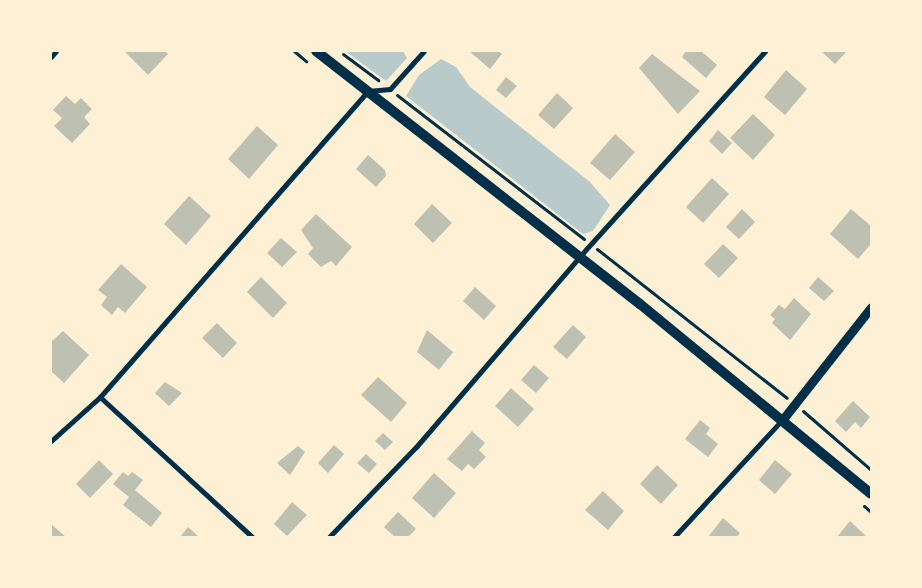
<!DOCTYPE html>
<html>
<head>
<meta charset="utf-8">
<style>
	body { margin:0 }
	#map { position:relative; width:922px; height:588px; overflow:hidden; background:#fdf0d5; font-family:"Work Sans",sans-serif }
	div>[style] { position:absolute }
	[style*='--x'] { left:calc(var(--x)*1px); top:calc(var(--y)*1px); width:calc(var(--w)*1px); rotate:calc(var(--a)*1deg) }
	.green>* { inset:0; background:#b9caca }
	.building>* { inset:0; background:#bec0b2 }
	.path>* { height:3px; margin:-1.5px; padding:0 1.5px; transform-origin:1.5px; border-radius:1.5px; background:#003049 }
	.minor>* { height:5px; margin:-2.5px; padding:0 2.5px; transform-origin:2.5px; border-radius:2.5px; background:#003049 }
	.tertiary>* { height:9px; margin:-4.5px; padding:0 4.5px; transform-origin:4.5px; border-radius:4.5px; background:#003049 }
	.secondary>* { height:10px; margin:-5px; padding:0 5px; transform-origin:5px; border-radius:5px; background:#003049 }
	span { translate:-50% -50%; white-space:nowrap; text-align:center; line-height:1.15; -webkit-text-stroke:5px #fdf0d5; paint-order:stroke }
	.frame { position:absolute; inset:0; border:52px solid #fdf0d5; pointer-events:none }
</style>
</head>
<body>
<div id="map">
	<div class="green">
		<i style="clip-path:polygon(345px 51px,403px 51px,407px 58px,386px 81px)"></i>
		<i style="clip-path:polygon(441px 59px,456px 67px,470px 87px,590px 182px,610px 205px,593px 231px,583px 234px,406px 96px,419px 75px)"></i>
	</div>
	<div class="building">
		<i style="clip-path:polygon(124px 51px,165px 51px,168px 54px,148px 75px)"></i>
		<i style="clip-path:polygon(469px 51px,498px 51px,502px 54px,490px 69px)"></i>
		<i style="clip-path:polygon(686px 51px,701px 51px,717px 65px,706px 78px,682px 57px)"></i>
		<i style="clip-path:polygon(821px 51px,847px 51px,835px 64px)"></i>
		<i style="clip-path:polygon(652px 54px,700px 91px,678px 114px,639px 68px)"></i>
		<i style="clip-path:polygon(786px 70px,807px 89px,785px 115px,764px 97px)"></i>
		<i style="clip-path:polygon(506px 77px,517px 86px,506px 98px,496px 90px)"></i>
		<i style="clip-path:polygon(557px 93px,573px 108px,554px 129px,538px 115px)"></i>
		<i style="clip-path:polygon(66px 96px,75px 104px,81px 98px,92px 109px,84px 117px,90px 124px,72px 143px,54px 126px,62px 118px,53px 110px)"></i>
		<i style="clip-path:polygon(753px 114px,775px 135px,753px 160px,730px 138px)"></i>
		<i style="clip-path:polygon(257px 126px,278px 145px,249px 179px,228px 159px)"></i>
		<i style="clip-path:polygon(718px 130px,732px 143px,722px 154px,709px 141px)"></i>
		<i style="clip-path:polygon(615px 134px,635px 152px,610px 180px,590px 163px)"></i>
		<i style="clip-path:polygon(368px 155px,385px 170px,386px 176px,376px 187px,356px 169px)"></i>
		<i style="clip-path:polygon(712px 178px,729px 194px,703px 223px,686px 207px)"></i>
		<i style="clip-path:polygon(189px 196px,211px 216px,186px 245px,164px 224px)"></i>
		<i style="clip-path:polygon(432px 204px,452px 223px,433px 243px,414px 224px)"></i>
		<i style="clip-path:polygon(742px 209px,755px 222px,739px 239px,726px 227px)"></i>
		<i style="clip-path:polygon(851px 209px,871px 226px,871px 244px,858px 259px,830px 234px)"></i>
		<i style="clip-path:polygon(316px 214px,352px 247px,336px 266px,331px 261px,321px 267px,308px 254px,313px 248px,301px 230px)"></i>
		<i style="clip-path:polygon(281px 238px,297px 252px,282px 267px,267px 253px)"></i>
		<i style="clip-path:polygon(723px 244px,738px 258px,719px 278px,704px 264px)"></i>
		<i style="clip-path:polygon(121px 264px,147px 287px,125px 313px,118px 307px,112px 315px,101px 305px,107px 297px,98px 290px)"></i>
		<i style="clip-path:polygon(261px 277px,287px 303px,273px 318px,247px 292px)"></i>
		<i style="clip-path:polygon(818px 277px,834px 291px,824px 301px,809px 288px)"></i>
		<i style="clip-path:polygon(475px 287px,496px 306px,484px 320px,463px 301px)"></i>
		<i style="clip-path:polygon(794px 298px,811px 314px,790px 340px,772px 323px,775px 319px,770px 315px,779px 305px,785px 309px)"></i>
		<i style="clip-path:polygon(217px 323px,237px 343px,223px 358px,202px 338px)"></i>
		<i style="clip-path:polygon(573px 325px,586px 337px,567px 359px,553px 347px)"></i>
		<i style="clip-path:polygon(427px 330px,453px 352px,439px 370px,417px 352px)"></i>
		<i style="clip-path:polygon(63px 331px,89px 355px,64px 383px,51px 371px,51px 342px)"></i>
		<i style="clip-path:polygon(534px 365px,549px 378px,536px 393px,521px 380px)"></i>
		<i style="clip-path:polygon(378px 377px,407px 403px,391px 422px,361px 395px)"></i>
		<i style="clip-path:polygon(165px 382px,182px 393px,169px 406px,155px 393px)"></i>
		<i style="clip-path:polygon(511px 388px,534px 409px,518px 427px,495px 406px)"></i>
		<i style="clip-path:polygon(853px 401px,870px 417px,861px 428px,855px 422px,846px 432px,835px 421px)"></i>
		<i style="clip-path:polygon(700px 420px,710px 428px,706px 434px,718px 444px,708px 457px,685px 439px)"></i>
		<i style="clip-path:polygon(472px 431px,485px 443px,479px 450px,486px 457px,474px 469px,468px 464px,462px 471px,447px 459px)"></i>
		<i style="clip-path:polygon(383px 433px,393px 442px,385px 450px,375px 441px)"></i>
		<i style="clip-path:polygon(334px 445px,344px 454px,328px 473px,318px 463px)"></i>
		<i style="clip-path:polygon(298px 446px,305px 452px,290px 475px,277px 463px)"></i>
		<i style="clip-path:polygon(366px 454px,377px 464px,369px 473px,357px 463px)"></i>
		<i style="clip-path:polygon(99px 460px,113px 474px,90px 498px,76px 484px)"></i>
		<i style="clip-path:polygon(775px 460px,792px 474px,775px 494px,759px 480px)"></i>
		<i style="clip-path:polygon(657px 465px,678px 485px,661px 504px,640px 484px)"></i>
		<i style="clip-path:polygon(123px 472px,128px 476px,132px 472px,143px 480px,135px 490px,162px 513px,151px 527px,123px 505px,129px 497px,113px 484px)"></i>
		<i style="clip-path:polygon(434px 473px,456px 493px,434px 518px,412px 498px)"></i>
		<i style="clip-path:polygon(603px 491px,624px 511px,608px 530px,585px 510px)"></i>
		<i style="clip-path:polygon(292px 502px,307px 515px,287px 536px,274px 524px)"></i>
		<i style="clip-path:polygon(398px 512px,416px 529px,408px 537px,395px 537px,384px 527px)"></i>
		<i style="clip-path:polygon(723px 518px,740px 533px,737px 537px,708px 537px)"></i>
		<i style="clip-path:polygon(850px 521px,867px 537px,837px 537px)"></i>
		<i style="clip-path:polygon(51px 524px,66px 537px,51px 537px)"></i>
		<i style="clip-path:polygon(188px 527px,199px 537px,180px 537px)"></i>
	</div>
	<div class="path">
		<i style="--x:294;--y:51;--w:16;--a:40"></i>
		<i style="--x:343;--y:54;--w:44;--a:36.6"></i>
		<i style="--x:397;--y:95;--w:236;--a:37.6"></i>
		<i style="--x:597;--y:249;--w:241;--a:38.1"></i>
		<i style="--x:803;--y:411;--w:90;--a:40.9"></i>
		<i style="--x:864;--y:506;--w:9;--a:41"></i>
	</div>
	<div class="minor">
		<i style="--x:51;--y:57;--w:8;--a:-50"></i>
		<i style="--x:100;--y:397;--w:207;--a:42.6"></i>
		<i style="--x:51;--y:441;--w:66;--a:-41.9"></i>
		<i style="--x:100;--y:397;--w:407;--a:-48.8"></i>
		<i style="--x:368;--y:91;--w:22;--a:-5"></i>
		<i style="--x:390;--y:89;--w:51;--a:-48.2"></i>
		<i style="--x:329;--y:537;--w:125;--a:-46"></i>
		<i style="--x:416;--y:447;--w:252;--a:-49.3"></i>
		<i style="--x:580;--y:256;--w:276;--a:-47.9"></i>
		<i style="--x:674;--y:537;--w:159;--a:-47.3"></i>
	</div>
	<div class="tertiary">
		<i style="--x:783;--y:419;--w:142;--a:-51.8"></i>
	</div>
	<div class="secondary">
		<i style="--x:316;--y:51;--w:411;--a:38"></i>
		<i style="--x:640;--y:304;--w:299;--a:39.4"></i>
	</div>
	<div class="frame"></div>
</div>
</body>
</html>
